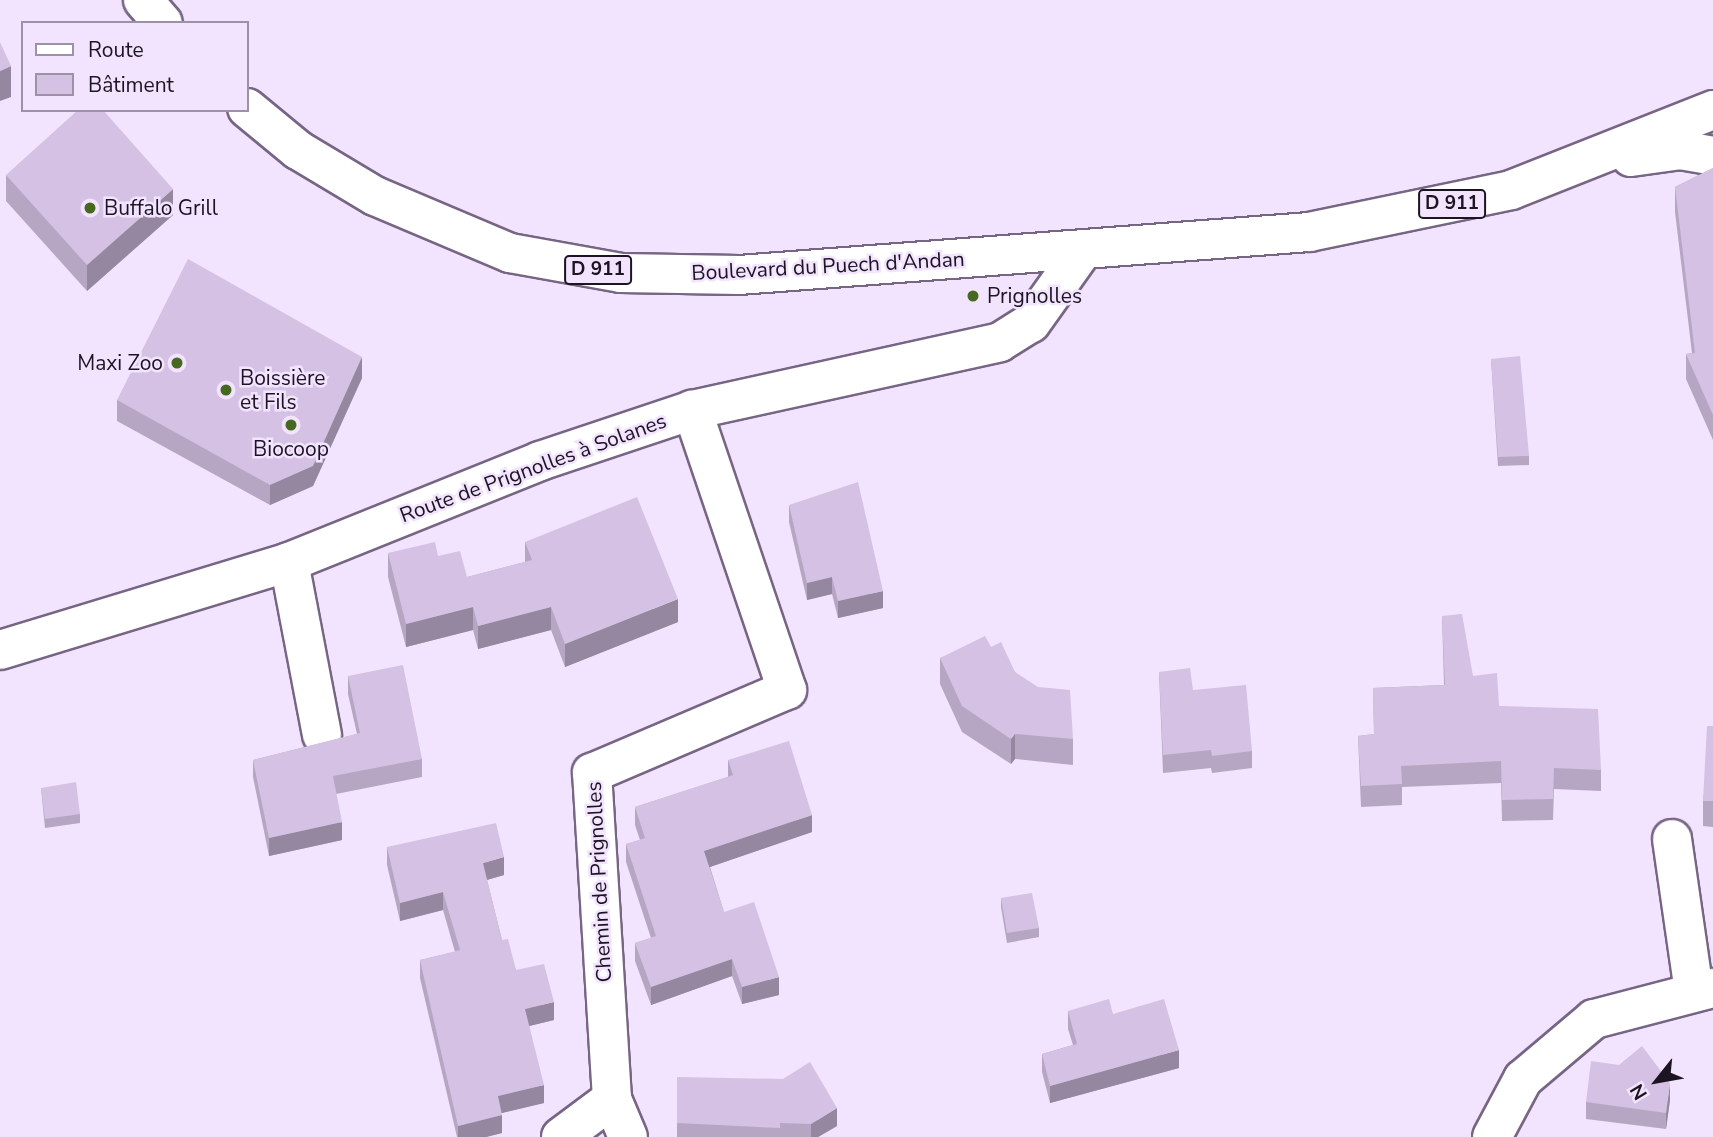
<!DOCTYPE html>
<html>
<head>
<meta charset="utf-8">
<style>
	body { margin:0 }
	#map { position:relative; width:1713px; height:1137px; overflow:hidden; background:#f2e3ff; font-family:"Nunito Sans",sans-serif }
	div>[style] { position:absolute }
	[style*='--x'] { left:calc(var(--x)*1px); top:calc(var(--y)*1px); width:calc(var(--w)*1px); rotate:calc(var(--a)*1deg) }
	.roads { filter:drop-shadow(2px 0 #776584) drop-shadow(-2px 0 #776584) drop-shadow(0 2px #776584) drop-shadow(0 -2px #776584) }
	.minor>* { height:38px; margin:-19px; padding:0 19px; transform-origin:19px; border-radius:19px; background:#fff }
	.major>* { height:38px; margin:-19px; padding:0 19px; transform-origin:19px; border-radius:19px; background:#fff }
	.wall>* { inset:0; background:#b6a6c3 }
	.shaded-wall>* { inset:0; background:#94879f }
	.building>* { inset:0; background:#d4c1e3 }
	.dots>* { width:19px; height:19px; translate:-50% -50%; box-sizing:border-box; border:4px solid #f2e3ff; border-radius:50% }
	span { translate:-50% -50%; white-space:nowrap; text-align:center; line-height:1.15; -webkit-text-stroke:5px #f2e3ff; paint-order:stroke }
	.shield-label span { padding:2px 5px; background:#f2e3ff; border:2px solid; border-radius:5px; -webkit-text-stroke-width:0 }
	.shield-label { font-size:19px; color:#1c1521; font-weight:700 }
	.poi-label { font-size:21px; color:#1c1521 }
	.left { translate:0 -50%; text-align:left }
	.right { translate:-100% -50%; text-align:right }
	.street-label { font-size:21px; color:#1c1521 }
	.legend { position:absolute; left:21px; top:21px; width:228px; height:91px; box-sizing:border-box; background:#f2e3ff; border:2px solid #9c91a6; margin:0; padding:9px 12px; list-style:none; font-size:21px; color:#1c1521 }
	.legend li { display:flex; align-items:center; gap:14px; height:35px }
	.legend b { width:35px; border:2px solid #9c91a6 }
	.north { position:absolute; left:1622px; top:1046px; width:70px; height:70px; -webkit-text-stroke:5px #f2e3ff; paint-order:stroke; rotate:239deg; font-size:19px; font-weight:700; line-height:28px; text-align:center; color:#1c1521 }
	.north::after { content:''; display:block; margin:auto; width:24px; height:32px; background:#1c1521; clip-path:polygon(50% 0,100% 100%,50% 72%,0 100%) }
</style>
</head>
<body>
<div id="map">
	<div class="roads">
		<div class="minor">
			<i style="--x:289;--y:562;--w:176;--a:79.2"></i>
			<i style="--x:0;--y:650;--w:302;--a:-16.9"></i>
			<i style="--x:289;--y:562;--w:271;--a:-21.9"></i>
			<i style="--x:540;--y:461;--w:160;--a:-18.5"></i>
			<i style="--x:692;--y:410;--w:315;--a:-12.4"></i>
			<i style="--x:1000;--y:342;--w:36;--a:-32"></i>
			<i style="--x:1031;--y:323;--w:85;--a:-54.6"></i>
			<i style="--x:1672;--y:839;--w:154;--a:81.8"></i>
			<i style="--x:612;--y:1099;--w:41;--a:67.2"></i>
			<i style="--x:561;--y:1137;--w:64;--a:-36.7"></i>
			<i style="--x:612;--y:1099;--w:327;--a:-93.5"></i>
			<i style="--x:592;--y:773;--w:212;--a:-23.1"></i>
			<i style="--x:787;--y:690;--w:296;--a:-108.7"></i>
			<i style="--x:1492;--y:1137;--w:66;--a:-61.9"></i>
			<i style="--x:1523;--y:1079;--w:93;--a:-40.2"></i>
			<i style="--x:1594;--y:1019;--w:123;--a:-14.6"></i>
		</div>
		<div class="major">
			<i style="--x:143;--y:0;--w:30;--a:49"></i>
			<i style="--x:247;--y:108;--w:66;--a:39.5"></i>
			<i style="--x:298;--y:150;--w:90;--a:30.9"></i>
			<i style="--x:375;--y:196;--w:147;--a:22.9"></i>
			<i style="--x:510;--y:253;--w:113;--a:10.2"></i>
			<i style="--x:621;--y:273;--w:118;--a:1"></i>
			<i style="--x:739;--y:275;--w:572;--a:-4.31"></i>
			<i style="--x:1309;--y:232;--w:206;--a:-11.7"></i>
			<i style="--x:1511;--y:190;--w:217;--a:-21.6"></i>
			<i style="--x:1631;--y:157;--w:49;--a:-8.1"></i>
			<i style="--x:1680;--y:150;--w:34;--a:10"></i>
		</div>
	</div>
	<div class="wall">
		<i style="clip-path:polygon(1713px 168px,1713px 440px,1686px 379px,1686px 354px,1692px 353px,1675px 212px,1675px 187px)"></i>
		<i style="clip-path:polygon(6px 175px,173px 215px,87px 291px,6px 201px)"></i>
		<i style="clip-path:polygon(1491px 359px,1529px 456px,1529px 465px,1498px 466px)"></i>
		<i style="clip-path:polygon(362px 378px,313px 486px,270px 505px,117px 421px,117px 400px)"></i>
		<i style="clip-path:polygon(789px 505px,883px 608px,838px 618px,832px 594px,807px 600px,789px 522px)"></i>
		<i style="clip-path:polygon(525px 542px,678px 622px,565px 667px,551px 630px,478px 649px,473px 630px,406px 647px,388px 577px,388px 553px,438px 556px,467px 577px,525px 562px)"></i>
		<i style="clip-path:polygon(1442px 616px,1473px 676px,1499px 706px,1601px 770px,1601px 791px,1554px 789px,1553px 820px,1502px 821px,1501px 783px,1402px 787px,1402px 805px,1361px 807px,1358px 736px,1374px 734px,1373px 688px,1444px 685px)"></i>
		<i style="clip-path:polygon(991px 647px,1015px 672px,1073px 739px,1073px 765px,1015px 759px,1011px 764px,962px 732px,940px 684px,940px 658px)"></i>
		<i style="clip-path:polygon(1159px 672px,1193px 690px,1252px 751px,1252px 768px,1212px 773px,1211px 768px,1163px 773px)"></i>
		<i style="clip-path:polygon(348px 676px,422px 759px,422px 777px,336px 794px,342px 840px,269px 856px,253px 777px,253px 760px,357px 734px,348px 694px)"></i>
		<i style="clip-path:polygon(1713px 726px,1713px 827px,1703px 826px,1703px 801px)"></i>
		<i style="clip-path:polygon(728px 760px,812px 832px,710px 867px,724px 912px,779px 995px,742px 1004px,732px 976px,651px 1005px,635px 961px,635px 943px,651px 938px,626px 862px,626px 844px,640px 840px,635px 825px,635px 807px,728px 777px)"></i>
		<i style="clip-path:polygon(41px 788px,80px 814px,80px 823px,45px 828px)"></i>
		<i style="clip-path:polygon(387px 847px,504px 875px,487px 880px,502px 940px,516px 970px,554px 1020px,529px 1026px,544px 1103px,501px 1113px,502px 1133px,486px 1137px,457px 1137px,420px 978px,420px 960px,455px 952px,443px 910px,400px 921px,387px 865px)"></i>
		<i style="clip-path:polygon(1001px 898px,1039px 928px,1039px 937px,1007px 943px,1001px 907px)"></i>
		<i style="clip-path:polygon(1068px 1011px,1113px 1014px,1179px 1068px,1050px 1103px,1042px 1072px,1042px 1054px,1073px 1045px,1068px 1029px)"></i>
		<i style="clip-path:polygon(677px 1077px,837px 1126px,818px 1137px,677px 1137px)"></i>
		<i style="clip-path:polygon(1670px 1100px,1666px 1129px,1586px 1119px,1586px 1102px)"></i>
	</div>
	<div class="shaded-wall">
		<i style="clip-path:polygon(11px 66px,11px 97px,0 101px,0 71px)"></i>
		<i style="clip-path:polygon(173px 189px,173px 215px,87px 291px,87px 265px)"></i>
		<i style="clip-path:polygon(362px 357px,362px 378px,313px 486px,270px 505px,270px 485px)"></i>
		<i style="clip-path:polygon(832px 577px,832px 594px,807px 600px,807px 583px)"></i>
		<i style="clip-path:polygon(883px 591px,883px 608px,838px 618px,838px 601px)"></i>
		<i style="clip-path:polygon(678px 599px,678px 622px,565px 667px,565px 644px)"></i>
		<i style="clip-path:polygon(473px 607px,473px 630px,406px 647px,406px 624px)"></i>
		<i style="clip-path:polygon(551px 607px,551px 630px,478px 649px,478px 626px)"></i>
		<i style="clip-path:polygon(1015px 734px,1015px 759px,1011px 764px,1011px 739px)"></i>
		<i style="clip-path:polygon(812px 815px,812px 832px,704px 869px,704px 851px)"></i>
		<i style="clip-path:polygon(342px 822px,342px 840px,269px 856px,269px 838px)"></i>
		<i style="clip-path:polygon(504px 857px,504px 875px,483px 881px,483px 863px)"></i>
		<i style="clip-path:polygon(443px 892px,443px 910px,400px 921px,400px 903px)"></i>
		<i style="clip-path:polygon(732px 959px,732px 976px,651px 1005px,651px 987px)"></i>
		<i style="clip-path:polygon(779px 977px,779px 995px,742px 1004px,742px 987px)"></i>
		<i style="clip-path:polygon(554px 1002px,554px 1020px,525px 1027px,525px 1009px)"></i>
		<i style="clip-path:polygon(1179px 1050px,1179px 1068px,1050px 1103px,1050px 1086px)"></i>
		<i style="clip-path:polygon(1670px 1083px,1670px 1100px,1666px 1129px,1666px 1113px)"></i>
		<i style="clip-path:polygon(544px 1085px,544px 1103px,498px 1114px,498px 1096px)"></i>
		<i style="clip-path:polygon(837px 1108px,837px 1126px,818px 1137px,811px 1137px,811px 1124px)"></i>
		<i style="clip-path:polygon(502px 1115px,502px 1133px,486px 1137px,458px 1137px,458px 1126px)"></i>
	</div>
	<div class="building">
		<i style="clip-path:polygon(0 42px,11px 66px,0 71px)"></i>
		<i style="clip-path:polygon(78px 110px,103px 110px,173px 189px,87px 265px,6px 175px)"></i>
		<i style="clip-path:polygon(1713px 168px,1713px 415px,1686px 354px,1695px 353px,1675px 187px)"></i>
		<i style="clip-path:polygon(188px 259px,362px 357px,313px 466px,270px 485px,117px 400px)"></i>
		<i style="clip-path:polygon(1520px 356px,1529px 456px,1498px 457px,1491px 359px)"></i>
		<i style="clip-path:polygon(858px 482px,883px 591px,838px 601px,832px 577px,807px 583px,789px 505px)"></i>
		<i style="clip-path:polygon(637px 497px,678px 599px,565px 644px,551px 607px,478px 626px,473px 607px,406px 624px,388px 553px,435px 542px,438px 556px,460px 551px,467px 577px,532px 560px,525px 542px)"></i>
		<i style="clip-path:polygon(1462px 614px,1473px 676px,1497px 673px,1499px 706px,1598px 709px,1601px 770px,1554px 768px,1553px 799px,1502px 800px,1501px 761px,1401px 766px,1402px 784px,1361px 786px,1358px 736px,1374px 734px,1373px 688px,1445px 685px,1442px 616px)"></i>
		<i style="clip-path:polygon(985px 636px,991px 647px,1001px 642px,1015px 672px,1038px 687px,1070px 690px,1073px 739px,1015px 734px,1011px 739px,962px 706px,940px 658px)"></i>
		<i style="clip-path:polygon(403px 665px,422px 759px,333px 776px,342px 822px,269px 838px,253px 760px,360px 733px,348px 676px)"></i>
		<i style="clip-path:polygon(1190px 668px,1193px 690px,1246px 685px,1252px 751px,1212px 756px,1211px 750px,1163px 755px,1159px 672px)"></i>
		<i style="clip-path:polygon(1707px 726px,1713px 726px,1713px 801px,1703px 801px)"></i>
		<i style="clip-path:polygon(789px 741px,812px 815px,704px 851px,724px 912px,754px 902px,779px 977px,742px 987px,732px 959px,651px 987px,635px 943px,656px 936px,626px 844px,645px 838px,635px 807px,733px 775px,728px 760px)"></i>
		<i style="clip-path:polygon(76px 782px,80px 814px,45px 819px,41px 788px)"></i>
		<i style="clip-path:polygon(496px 823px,504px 857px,483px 863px,502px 940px,508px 939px,516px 970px,544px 964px,554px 1002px,525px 1009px,544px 1085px,498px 1096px,502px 1115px,458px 1126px,420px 960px,460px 950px,443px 892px,400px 903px,387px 847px)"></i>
		<i style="clip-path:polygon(1032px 893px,1039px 928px,1007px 933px,1001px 898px)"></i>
		<i style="clip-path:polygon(1109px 999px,1113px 1014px,1164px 999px,1179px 1050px,1050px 1086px,1042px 1054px,1077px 1044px,1068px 1011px)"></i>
		<i style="clip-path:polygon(1642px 1046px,1670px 1083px,1666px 1113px,1586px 1102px,1591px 1061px,1619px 1065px)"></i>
		<i style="clip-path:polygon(810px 1062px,837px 1108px,811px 1124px,780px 1123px,780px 1128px,677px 1123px,677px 1077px,783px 1079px)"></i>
	</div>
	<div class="dots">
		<i style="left:90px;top:208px;background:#47681f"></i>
		<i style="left:973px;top:296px;background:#47681f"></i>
		<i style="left:177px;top:363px;background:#47681f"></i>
		<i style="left:226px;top:390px;background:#47681f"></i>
		<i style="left:291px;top:425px;background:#47681f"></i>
	</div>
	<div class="shield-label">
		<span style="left:1452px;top:204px">D 911</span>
		<span style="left:598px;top:270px">D 911</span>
	</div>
	<div class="poi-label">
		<span class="left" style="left:104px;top:208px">Buffalo Grill</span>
		<span class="left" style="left:987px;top:296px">Prignolles</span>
		<span class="right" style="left:163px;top:363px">Maxi Zoo</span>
		<span class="left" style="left:240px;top:390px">Boissière<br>et Fils</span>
		<span style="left:291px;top:449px">Biocoop</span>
	</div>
	<div class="street-label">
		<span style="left:828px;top:266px;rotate:-3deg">Boulevard du Puech d'Andan</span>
		<span style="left:533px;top:468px;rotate:-20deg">Route de Prignolles à Solanes</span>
		<span style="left:599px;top:882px;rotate:-93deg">Chemin de Prignolles</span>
	</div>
	<ul class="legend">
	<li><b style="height:9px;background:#fff"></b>Route</li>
	<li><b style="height:19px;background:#d4c1e3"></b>Bâtiment</li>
	</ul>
	<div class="north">N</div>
</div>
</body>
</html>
